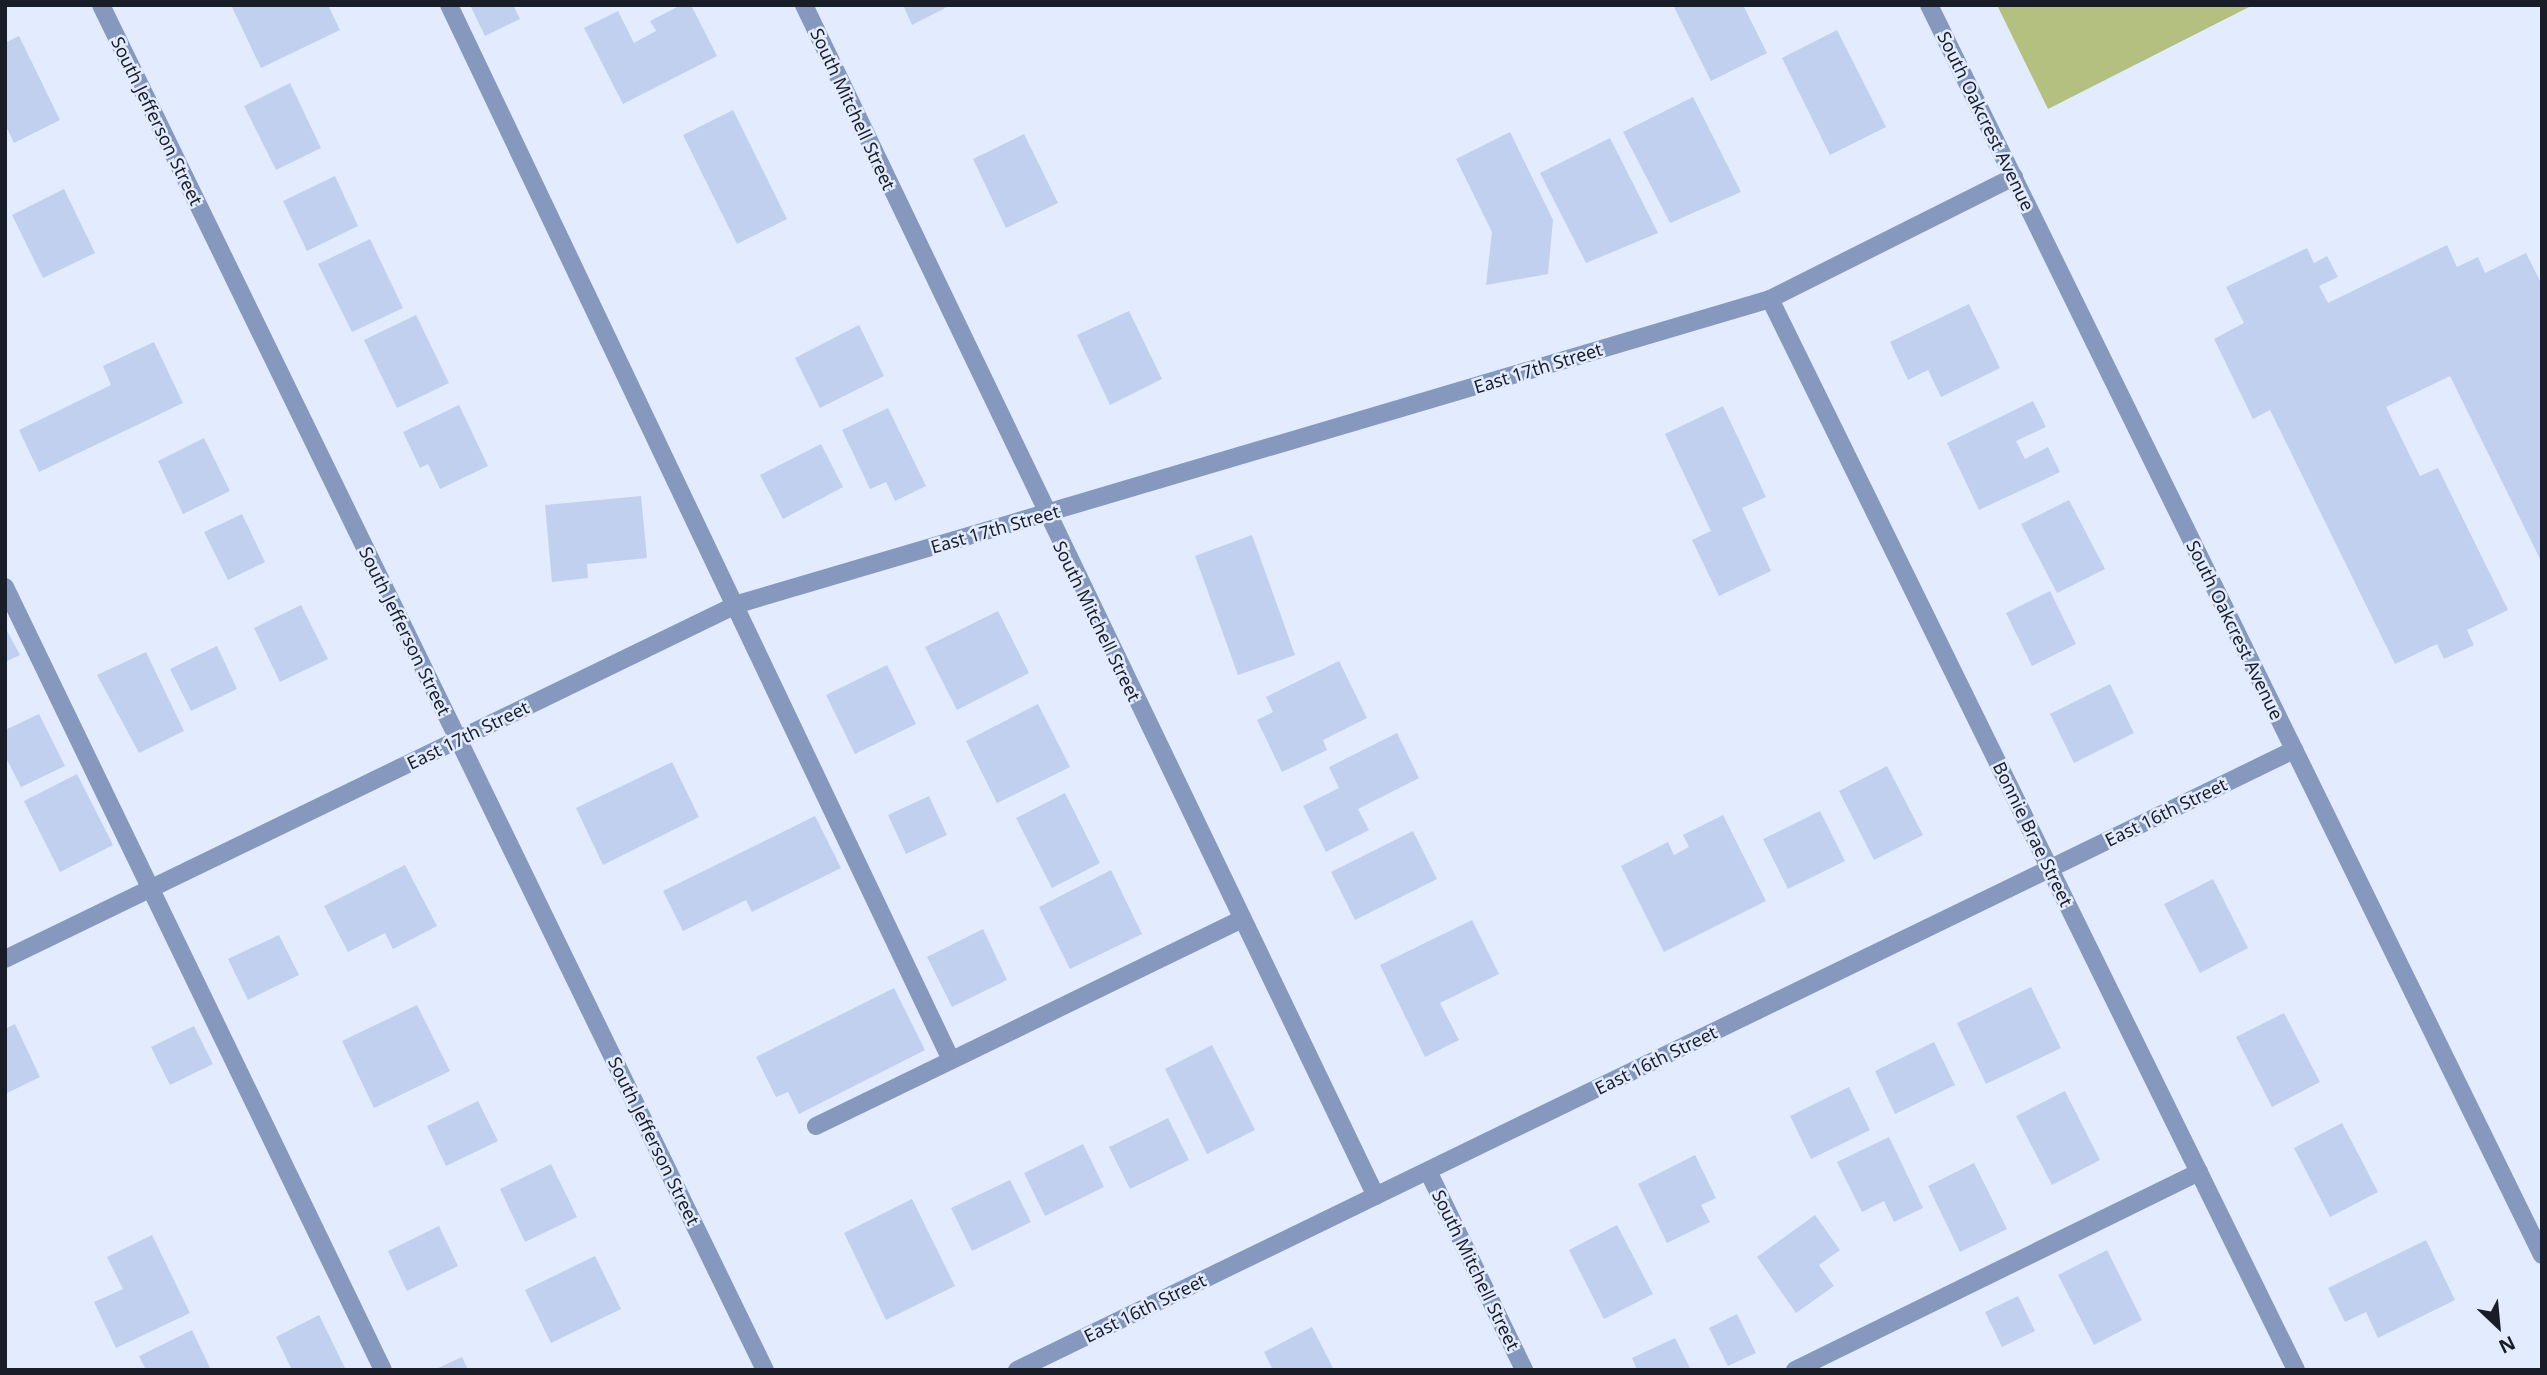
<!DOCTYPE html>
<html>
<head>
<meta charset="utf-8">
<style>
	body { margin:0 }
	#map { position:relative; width:2547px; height:1375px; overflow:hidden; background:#e3ecfe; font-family:"Noto Sans",sans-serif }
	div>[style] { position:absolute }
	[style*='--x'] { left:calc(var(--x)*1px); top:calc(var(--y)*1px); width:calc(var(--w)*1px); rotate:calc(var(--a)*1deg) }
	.green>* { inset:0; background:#b3c07f }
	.building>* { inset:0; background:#c1d0ee }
	.service>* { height:18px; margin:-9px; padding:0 9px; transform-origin:9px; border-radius:9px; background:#8698bd }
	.minor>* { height:18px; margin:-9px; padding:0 9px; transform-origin:9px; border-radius:9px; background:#8698bd }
	.tertiary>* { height:18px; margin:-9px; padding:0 9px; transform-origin:9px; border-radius:9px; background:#8698bd }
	span { translate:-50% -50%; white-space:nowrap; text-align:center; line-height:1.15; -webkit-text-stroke:5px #e3ecfe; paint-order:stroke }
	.street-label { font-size:18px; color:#181d28 }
	.frame { position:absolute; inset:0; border:7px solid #181d28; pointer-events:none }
	.north { position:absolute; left:2463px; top:1291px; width:70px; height:70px; -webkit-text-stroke:5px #e3ecfe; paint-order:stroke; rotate:154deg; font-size:19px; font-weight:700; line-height:28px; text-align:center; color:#181d28 }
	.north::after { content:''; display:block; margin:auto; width:24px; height:32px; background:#181d28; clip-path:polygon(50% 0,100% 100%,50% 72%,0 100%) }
</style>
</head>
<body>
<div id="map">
	<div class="green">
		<i style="clip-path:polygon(1997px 5px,2253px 5px,2048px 109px)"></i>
	</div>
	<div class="building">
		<i style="clip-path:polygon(231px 5px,328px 5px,340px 30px,261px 68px)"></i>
		<i style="clip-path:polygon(470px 5px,513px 5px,520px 19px,485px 36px)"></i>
		<i style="clip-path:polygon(681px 5px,691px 5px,717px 56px,623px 104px,584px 28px,618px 11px,634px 43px,656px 31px,650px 21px)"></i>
		<i style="clip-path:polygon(903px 5px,951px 5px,912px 25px)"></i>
		<i style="clip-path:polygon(1673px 5px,1743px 5px,1767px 53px,1711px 81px)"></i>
		<i style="clip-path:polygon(1837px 30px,1886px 127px,1830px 155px,1782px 58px)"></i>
		<i style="clip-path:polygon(19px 36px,60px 120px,14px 143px,5px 124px,5px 43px)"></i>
		<i style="clip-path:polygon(290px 83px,321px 148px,276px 170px,244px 106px)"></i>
		<i style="clip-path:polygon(1693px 97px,1741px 192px,1670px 223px,1623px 132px)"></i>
		<i style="clip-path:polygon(733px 110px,787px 219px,737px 244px,683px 135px)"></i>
		<i style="clip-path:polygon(1510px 132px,1553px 220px,1548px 274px,1486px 285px,1492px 232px,1456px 159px)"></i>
		<i style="clip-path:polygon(1024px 134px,1058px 203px,1006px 228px,973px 159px)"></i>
		<i style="clip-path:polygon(1610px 138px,1658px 233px,1586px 263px,1540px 173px)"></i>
		<i style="clip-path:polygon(335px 176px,358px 226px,307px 251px,283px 201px)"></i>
		<i style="clip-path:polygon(64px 189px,95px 253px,43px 278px,12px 215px)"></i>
		<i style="clip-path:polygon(370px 239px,403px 308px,352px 332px,318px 264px)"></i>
		<i style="clip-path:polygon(2447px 245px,2457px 267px,2478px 257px,2485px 273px,2526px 253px,2542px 285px,2542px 563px,2450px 376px,2386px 407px,2420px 476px,2438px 468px,2508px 610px,2467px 630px,2474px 645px,2444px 659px,2437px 644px,2395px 664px,2270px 410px,2253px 419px,2214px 339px,2244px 323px,2226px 287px,2307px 248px,2314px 263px,2327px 256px,2338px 277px,2319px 286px,2328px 303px)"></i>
		<i style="clip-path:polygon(1969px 304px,2000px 368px,1941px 397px,1928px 370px,1908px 380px,1890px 342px)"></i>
		<i style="clip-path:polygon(1129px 311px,1162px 379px,1110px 405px,1077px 335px)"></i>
		<i style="clip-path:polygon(416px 315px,449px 383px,397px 408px,364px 340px)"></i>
		<i style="clip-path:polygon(859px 325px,884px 376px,820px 408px,795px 358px)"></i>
		<i style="clip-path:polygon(154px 342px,183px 403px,39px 472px,19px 430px,111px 385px,103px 366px)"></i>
		<i style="clip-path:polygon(2033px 401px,2046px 427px,2016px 441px,2025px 459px,2048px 447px,2060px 472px,1979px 510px,1947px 443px)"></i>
		<i style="clip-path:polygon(459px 405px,488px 466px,440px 489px,428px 464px,420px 468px,403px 432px)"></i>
		<i style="clip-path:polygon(1723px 406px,1766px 497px,1742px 508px,1771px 571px,1719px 596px,1692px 540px,1711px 531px,1665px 434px)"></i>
		<i style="clip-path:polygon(888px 408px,926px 486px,895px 501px,886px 482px,870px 489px,842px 430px)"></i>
		<i style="clip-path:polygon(204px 438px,230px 491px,183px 514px,158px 461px)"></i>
		<i style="clip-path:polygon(821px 444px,843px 487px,783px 519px,760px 475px)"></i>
		<i style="clip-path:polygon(641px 496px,647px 558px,587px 564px,588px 578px,552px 582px,545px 505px)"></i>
		<i style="clip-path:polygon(2069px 500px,2105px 569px,2057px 593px,2021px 524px)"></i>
		<i style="clip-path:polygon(242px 514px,265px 562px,228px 580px,204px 532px)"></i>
		<i style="clip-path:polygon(1252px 535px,1295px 655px,1238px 675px,1195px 556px)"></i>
		<i style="clip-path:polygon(2050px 591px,2076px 644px,2032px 666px,2006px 613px)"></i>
		<i style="clip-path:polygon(301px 605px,328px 659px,280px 682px,254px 628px)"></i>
		<i style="clip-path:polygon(998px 611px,1029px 673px,957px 710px,925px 647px)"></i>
		<i style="clip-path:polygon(5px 627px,20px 655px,5px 662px)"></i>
		<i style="clip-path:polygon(217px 646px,237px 689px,191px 711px,170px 669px)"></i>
		<i style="clip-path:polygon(146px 652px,184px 731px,139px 753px,97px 675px)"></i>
		<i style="clip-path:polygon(1339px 661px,1367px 718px,1323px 740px,1327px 750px,1282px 772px,1257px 720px,1273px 712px,1266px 697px)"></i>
		<i style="clip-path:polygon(887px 665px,916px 724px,855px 754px,826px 695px)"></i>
		<i style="clip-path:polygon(2110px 684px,2134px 733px,2074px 763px,2050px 714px)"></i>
		<i style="clip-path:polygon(1038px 704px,1070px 767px,997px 803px,966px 741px)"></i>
		<i style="clip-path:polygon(39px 714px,65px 766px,21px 787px,5px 756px,5px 730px)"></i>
		<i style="clip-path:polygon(1397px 733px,1419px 778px,1358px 809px,1369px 830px,1326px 852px,1303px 806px,1339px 788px,1329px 767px)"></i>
		<i style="clip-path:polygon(672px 762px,699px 817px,603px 865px,576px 808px)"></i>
		<i style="clip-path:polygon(1887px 766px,1923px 835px,1874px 860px,1839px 791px)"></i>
		<i style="clip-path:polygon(77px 774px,113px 845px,60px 872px,24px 801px)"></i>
		<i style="clip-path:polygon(1065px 793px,1100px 863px,1052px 888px,1016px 818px)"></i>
		<i style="clip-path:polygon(929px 796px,947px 835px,906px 854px,888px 815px)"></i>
		<i style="clip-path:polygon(1820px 811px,1845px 861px,1788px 889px,1763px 839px)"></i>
		<i style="clip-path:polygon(1723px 815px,1766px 901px,1664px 952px,1621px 866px,1668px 842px,1674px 855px,1689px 847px,1683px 835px)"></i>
		<i style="clip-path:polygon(815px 816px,841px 868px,752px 912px,746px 900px,683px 931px,663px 891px)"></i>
		<i style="clip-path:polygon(1413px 831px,1437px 879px,1355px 920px,1331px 872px)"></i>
		<i style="clip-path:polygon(405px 865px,437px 926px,393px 949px,385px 933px,348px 952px,324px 906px)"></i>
		<i style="clip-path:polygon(1111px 870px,1142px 934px,1070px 969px,1039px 907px)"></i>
		<i style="clip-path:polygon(2213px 879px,2248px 948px,2200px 973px,2164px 904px)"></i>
		<i style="clip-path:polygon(1472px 920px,1499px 974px,1440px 1003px,1459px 1040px,1425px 1057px,1380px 965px)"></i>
		<i style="clip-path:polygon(983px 929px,1007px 980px,952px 1007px,927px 957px)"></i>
		<i style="clip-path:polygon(279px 935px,299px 975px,248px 1000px,228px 959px)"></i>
		<i style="clip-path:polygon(2031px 987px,2061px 1048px,1986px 1084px,1957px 1023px)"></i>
		<i style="clip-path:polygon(894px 988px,925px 1050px,799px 1114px,788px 1092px,776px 1097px,756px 1057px)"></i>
		<i style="clip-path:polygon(417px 1005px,450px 1071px,374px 1108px,342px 1041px)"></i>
		<i style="clip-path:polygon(2284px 1013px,2320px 1082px,2272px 1107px,2236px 1037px)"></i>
		<i style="clip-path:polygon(15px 1024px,40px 1077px,5px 1094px,5px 1029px)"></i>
		<i style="clip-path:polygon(194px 1026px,213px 1064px,170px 1085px,151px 1047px)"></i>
		<i style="clip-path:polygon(1934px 1042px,1955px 1085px,1895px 1114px,1875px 1071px)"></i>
		<i style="clip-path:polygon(1212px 1045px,1255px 1130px,1207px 1154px,1165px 1069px)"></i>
		<i style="clip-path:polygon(1849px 1087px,1870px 1130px,1811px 1159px,1790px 1116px)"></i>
		<i style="clip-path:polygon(2065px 1091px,2100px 1160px,2052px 1185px,2016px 1116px)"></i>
		<i style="clip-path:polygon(478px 1101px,498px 1141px,446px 1166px,427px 1126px)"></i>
		<i style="clip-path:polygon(1168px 1118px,1189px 1160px,1130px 1189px,1109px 1147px)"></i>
		<i style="clip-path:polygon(2342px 1123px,2378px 1192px,2330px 1217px,2294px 1148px)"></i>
		<i style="clip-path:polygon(1889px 1137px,1923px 1208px,1894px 1222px,1884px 1201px,1862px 1212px,1837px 1162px)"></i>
		<i style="clip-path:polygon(1083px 1144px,1104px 1187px,1045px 1216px,1024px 1173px)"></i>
		<i style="clip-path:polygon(1695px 1155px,1716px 1198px,1701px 1205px,1710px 1222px,1667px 1243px,1638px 1184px)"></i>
		<i style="clip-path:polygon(1974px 1163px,2007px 1229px,1960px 1252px,1928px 1186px)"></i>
		<i style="clip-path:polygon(551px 1164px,577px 1217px,525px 1242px,500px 1189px)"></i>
		<i style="clip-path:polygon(1010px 1180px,1031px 1222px,972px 1251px,951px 1208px)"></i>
		<i style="clip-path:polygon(912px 1199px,955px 1286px,886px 1320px,844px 1233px)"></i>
		<i style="clip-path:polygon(1815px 1215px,1840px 1250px,1819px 1265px,1834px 1286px,1796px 1313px,1757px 1257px)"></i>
		<i style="clip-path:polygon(1617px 1225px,1653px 1294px,1604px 1319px,1569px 1250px)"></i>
		<i style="clip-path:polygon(439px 1226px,458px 1266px,407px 1291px,388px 1251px)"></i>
		<i style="clip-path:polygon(152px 1235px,190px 1313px,116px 1348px,94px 1302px,123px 1289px,107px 1257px)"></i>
		<i style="clip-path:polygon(2426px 1240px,2455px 1300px,2378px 1338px,2366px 1312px,2345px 1322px,2328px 1288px)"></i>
		<i style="clip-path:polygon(2107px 1250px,2142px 1320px,2094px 1345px,2058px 1275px)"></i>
		<i style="clip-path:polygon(595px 1256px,621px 1309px,551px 1343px,525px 1290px)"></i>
		<i style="clip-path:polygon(2018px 1296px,2035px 1331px,2002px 1347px,1985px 1312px)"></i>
		<i style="clip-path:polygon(1737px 1314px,1756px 1353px,1728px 1366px,1709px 1328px)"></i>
		<i style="clip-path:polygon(319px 1315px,346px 1370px,292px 1370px,276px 1337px)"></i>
		<i style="clip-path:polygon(1312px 1327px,1334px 1370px,1273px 1370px,1264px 1352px)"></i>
		<i style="clip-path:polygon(192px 1330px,211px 1370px,146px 1370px,139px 1356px)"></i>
		<i style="clip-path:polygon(1675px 1338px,1691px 1370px,1637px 1370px,1632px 1358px)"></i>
		<i style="clip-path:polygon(462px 1357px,468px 1370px,434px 1370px)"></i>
	</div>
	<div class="service">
		<i style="--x:449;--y:5;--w:1168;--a:64.55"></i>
		<i style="--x:5;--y:587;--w:869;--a:64.23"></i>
		<i style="--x:816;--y:1126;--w:474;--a:-25.9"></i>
		<i style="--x:1795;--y:1370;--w:450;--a:-26.1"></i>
	</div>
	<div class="minor">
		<i style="--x:101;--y:5;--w:1518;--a:64.06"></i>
		<i style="--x:804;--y:5;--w:1321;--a:64.35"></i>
		<i style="--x:1770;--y:299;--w:1193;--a:63.84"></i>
		<i style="--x:5;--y:959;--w:814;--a:-25.84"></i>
		<i style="--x:738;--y:604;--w:1076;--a:-16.46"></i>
		<i style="--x:1770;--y:299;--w:273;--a:-26.6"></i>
		<i style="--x:1428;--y:1171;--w:221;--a:64.2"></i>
		<i style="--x:1017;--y:1370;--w:1420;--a:-25.9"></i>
	</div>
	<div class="tertiary">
		<i style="--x:1929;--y:5;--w:1392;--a:63.88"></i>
	</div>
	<div class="street-label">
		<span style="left:853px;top:109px;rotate:65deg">South Mitchell Street</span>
		<span style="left:157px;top:121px;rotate:64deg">South Jefferson Street</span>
		<span style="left:1986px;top:121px;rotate:64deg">South Oakcrest Avenue</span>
		<span style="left:1538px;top:368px;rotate:-17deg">East 17th Street</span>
		<span style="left:995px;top:529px;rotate:-16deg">East 17th Street</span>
		<span style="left:1097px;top:621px;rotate:64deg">South Mitchell Street</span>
		<span style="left:2235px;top:630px;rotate:64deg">South Oakcrest Avenue</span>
		<span style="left:405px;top:631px;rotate:64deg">South Jefferson Street</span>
		<span style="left:468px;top:735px;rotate:-26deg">East 17th Street</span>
		<span style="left:2166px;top:812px;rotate:-26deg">East 16th Street</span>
		<span style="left:2033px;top:834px;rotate:64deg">Bonnie Brae Street</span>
		<span style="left:1656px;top:1060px;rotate:-26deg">East 16th Street</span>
		<span style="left:654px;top:1141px;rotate:64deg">South Jefferson Street</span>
		<span style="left:1476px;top:1270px;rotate:64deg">South Mitchell Street</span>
		<span style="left:1145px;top:1308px;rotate:-26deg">East 16th Street</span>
	</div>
	<div class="frame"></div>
	<div class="north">N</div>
</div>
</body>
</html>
